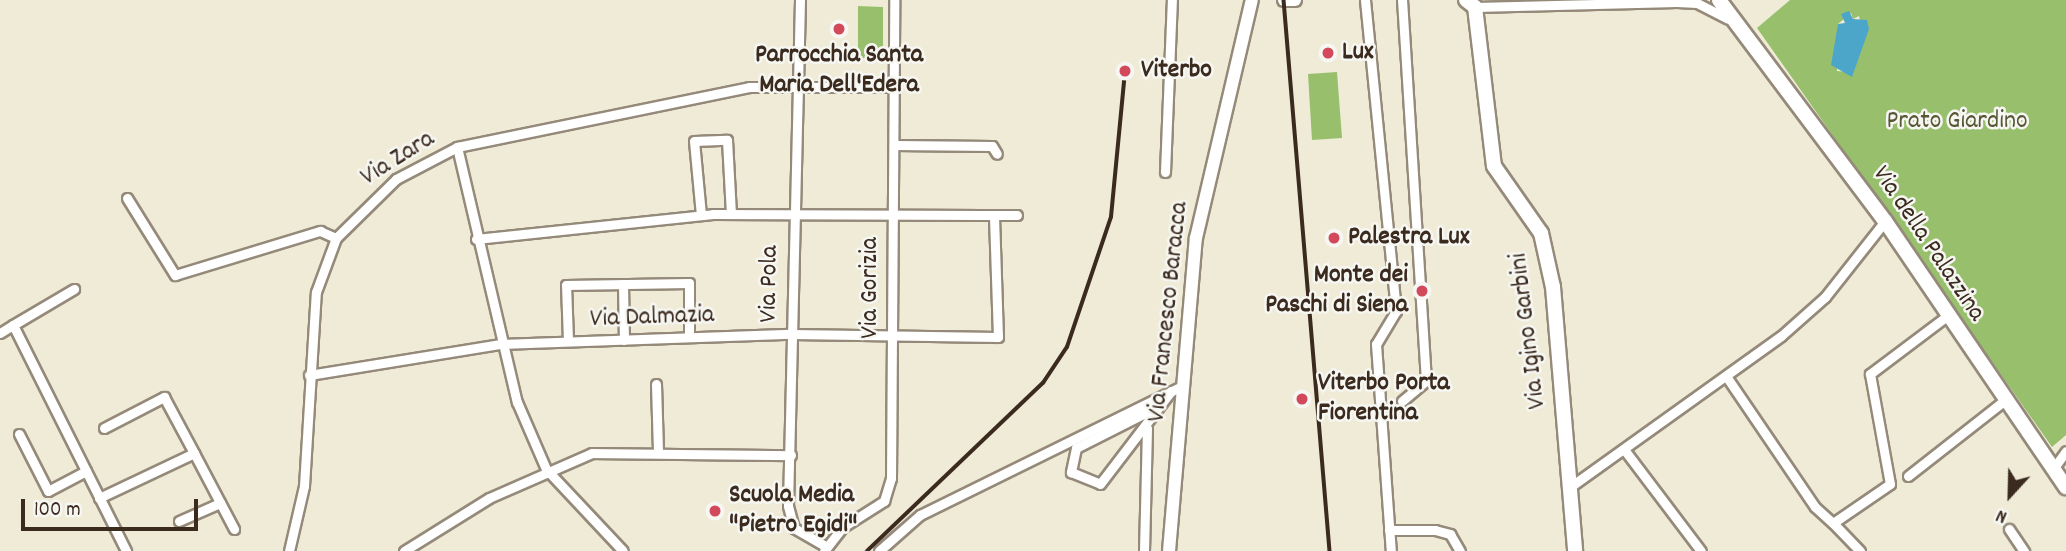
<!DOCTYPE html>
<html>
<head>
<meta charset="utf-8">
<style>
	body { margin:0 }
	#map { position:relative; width:2066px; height:551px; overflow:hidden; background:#efebd7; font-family:Dekko,sans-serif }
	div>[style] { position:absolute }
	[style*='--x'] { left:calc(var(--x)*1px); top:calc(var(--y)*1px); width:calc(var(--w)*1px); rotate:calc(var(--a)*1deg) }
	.green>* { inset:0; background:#98c06c }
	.water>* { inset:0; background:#4ba6c9 }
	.roads { filter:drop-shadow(2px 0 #958a7a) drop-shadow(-2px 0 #958a7a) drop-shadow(0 2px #958a7a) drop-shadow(0 -2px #958a7a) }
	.minor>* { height:9px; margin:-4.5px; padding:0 4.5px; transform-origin:4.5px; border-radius:4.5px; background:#fff }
	.secondary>* { height:12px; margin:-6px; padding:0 6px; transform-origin:6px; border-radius:6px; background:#fff }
	.primary>* { height:14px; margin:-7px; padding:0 7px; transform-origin:7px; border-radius:7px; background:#fff }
	.rail>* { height:3.5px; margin:-1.75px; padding:0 1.75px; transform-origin:1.75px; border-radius:1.75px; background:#3b2a1e }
	.dots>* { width:19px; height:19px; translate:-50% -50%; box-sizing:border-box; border:4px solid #f6f6f2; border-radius:50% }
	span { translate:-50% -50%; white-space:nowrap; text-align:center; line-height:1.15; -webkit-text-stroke:5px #f6f6f2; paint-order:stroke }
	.poi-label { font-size:26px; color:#3b2a1e; font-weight:700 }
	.left { translate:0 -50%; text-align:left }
	.right { translate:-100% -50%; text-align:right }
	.park-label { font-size:26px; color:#575735 }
	.street-label { font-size:26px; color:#3b2a1e }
	.north { position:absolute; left:1975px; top:460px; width:70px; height:70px; -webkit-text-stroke:5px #f6f6f2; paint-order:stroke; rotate:202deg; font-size:19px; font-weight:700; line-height:28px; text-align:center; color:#3b2a1e }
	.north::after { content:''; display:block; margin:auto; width:24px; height:32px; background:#3b2a1e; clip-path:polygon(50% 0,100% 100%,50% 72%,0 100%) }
	.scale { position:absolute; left:21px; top:499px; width:177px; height:32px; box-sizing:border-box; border:4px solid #3b2a1e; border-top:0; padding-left:9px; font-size:21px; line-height:24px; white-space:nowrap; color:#3b2a1e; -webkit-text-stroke:5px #f6f6f2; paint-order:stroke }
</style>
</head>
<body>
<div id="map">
	<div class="green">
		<i style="clip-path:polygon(evenodd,1790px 0,2066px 0,2066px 435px,2052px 447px,1757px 28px,1790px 0,1851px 13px,1853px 19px,1859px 16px,1863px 36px,1850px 72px,1837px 71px,1838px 24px,1851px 13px)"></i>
		<i style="clip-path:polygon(858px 6px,883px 7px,883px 58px,858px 58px)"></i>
		<i style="clip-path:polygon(1337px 72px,1342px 138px,1312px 140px,1308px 74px)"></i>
	</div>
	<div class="water">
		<i style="clip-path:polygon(1849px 11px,1853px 19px,1867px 20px,1869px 29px,1852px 77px,1831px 65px,1838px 24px,1845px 23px,1841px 14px)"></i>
	</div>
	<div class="roads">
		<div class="minor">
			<i style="--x:800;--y:0;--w:506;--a:91.36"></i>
			<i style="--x:788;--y:506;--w:23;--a:75"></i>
			<i style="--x:794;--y:528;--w:38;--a:30"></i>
			<i style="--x:1365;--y:0;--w:313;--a:84.3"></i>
			<i style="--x:1396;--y:311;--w:39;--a:121"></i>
			<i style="--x:1376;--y:344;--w:208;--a:85.9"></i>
			<i style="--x:1475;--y:7;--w:202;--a:-1.4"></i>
			<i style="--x:1677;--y:2;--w:20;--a:3"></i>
			<i style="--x:1697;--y:3;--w:34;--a:27"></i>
			<i style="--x:894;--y:145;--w:98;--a:0.6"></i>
			<i style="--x:992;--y:146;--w:9;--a:58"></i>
			<i style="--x:457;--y:147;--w:262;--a:76.8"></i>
			<i style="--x:517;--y:402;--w:73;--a:66.6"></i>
			<i style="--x:546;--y:469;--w:112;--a:46.8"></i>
			<i style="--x:1165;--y:172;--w:172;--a:-87.7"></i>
			<i style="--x:127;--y:198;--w:91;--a:58.1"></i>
			<i style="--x:175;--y:275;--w:152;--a:-16.9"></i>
			<i style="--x:320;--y:231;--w:17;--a:24"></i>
			<i style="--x:701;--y:215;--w:74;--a:-95.4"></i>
			<i style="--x:694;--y:141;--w:33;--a:-2"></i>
			<i style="--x:727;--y:140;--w:73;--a:86.9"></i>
			<i style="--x:476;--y:239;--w:238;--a:-6"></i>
			<i style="--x:713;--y:214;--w:304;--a:0.2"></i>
			<i style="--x:623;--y:284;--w:56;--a:89"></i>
			<i style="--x:13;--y:325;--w:71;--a:-30.5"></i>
			<i style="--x:0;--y:333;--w:15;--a:-32"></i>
			<i style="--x:13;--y:325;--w:253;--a:63.4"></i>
			<i style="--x:568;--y:341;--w:56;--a:-92"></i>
			<i style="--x:566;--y:285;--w:123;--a:-0.9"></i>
			<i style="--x:689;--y:283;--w:54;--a:90"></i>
			<i style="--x:309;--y:375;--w:193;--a:-9.2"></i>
			<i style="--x:500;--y:344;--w:291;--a:-2"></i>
			<i style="--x:791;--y:334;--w:207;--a:0.8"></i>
			<i style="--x:998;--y:337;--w:121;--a:-91.9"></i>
			<i style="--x:1726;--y:376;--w:158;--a:55.8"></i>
			<i style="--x:1815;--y:507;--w:24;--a:42"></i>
			<i style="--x:1833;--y:523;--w:69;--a:-34.4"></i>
			<i style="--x:1890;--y:484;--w:112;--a:-100.3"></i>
			<i style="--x:1870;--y:374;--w:96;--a:-37"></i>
			<i style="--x:656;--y:384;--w:67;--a:88.3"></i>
			<i style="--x:1402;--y:401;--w:31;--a:-40"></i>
			<i style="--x:1426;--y:381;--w:382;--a:-93.6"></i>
			<i style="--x:1159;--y:406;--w:93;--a:153.2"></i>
			<i style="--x:1076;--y:448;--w:25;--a:102"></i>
			<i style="--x:1071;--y:472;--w:31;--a:22"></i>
			<i style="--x:1100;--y:484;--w:117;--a:-52.6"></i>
			<i style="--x:104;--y:428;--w:68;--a:-27.3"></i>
			<i style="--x:164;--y:397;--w:64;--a:61.8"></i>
			<i style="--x:19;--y:434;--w:64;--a:63"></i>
			<i style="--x:48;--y:491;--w:43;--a:-27.8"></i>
			<i style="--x:1626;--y:452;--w:124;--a:52.9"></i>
			<i style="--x:2053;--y:469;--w:22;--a:-54"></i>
			<i style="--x:1908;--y:476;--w:123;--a:-38.1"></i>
			<i style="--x:1570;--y:487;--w:259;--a:-35.6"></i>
			<i style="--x:1781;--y:336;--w:59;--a:-41.6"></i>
			<i style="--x:1825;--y:297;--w:97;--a:-51.7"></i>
			<i style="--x:99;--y:498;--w:105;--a:-25.3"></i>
			<i style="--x:194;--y:453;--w:86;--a:62.2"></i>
			<i style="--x:179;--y:521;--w:45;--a:-23.7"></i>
			<i style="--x:1833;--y:523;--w:39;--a:46"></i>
			<i style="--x:2009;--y:529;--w:27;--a:56"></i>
			<i style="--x:1389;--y:530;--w:46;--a:0"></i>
			<i style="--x:1435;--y:530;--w:16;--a:15"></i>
			<i style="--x:1450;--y:534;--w:20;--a:60"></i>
			<i style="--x:289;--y:551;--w:67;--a:-77"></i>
			<i style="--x:304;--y:486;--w:194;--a:-86.5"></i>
			<i style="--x:316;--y:292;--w:58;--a:-69.7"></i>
			<i style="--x:336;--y:238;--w:84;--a:-44.5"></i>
			<i style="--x:396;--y:179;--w:69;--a:-27.7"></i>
			<i style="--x:457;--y:147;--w:298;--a:-11.6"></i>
			<i style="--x:749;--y:87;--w:146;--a:0"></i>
			<i style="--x:404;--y:551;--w:100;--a:-31.9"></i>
			<i style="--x:489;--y:498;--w:112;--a:-23.6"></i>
			<i style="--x:592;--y:453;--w:199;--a:0.6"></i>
			<i style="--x:824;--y:551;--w:31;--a:-52"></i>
			<i style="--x:843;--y:527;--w:49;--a:-32.4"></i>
			<i style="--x:884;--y:501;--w:24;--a:-73"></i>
			<i style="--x:891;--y:478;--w:478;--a:-89.6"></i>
			<i style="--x:879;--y:551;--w:55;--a:-41.3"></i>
			<i style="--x:920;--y:515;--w:292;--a:-26.2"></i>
			<i style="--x:1144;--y:551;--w:123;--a:-88.6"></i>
		</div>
		<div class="secondary">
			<i style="--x:1284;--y:0;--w:11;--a:0"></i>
			<i style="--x:1169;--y:551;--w:314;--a:-85.1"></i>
			<i style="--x:1196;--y:238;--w:244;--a:-76.8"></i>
		</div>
		<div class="primary">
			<i style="--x:1466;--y:0;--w:11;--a:38"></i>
			<i style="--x:1475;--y:7;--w:160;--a:83.2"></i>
			<i style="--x:1494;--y:166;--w:82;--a:55"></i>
			<i style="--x:1541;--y:233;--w:55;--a:77.5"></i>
			<i style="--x:1553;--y:287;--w:265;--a:85.2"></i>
			<i style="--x:1719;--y:0;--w:276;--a:53.1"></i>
			<i style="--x:1885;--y:221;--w:322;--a:55.8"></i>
		</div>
	</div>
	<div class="rail">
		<i style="--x:1284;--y:0;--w:553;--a:85.23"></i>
		<i style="--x:867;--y:551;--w:243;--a:-43.7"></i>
		<i style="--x:1043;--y:383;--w:43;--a:-56.3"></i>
		<i style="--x:1067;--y:347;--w:137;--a:-71.3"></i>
		<i style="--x:1111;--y:217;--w:147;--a:-84.5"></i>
	</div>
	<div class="dots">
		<i style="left:839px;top:29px;background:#d1495b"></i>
		<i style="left:1328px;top:53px;background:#d1495b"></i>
		<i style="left:1125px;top:71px;background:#d1495b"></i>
		<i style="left:1334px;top:238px;background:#d1495b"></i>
		<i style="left:1422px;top:291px;background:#d1495b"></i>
		<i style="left:1302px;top:399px;background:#d1495b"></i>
		<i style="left:715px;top:511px;background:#d1495b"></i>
	</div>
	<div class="poi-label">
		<span class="left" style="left:1342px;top:53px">Lux</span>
		<span style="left:839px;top:71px">Parrocchia Santa<br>Maria Dell'Edera</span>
		<span class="left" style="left:1141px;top:71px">Viterbo</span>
		<span class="left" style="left:1348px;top:238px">Palestra Lux</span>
		<span class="right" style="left:1408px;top:291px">Monte dei<br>Paschi di Siena</span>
		<span class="left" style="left:1318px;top:399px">Viterbo Porta<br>Fiorentina</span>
		<span class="left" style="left:729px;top:511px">Scuola Media<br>"Pietro Egidi"</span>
	</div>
	<div class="park-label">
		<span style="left:1957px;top:122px">Prato Giardino</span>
	</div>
	<div class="street-label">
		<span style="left:398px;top:159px;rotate:-32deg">Via Zara</span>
		<span style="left:1928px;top:244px;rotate:56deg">Via della Palazzina</span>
		<span style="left:770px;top:284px;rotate:-89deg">Via Pola</span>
		<span style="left:871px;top:288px;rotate:-90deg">Via Gorizia</span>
		<span style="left:1169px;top:312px;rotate:-84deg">Via Francesco Baracca</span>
		<span style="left:652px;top:318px;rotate:-2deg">Via Dalmazia</span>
		<span style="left:1529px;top:331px;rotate:-97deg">Via Igino Garbini</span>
	</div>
	<div class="north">N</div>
	<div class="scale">100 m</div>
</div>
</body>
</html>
